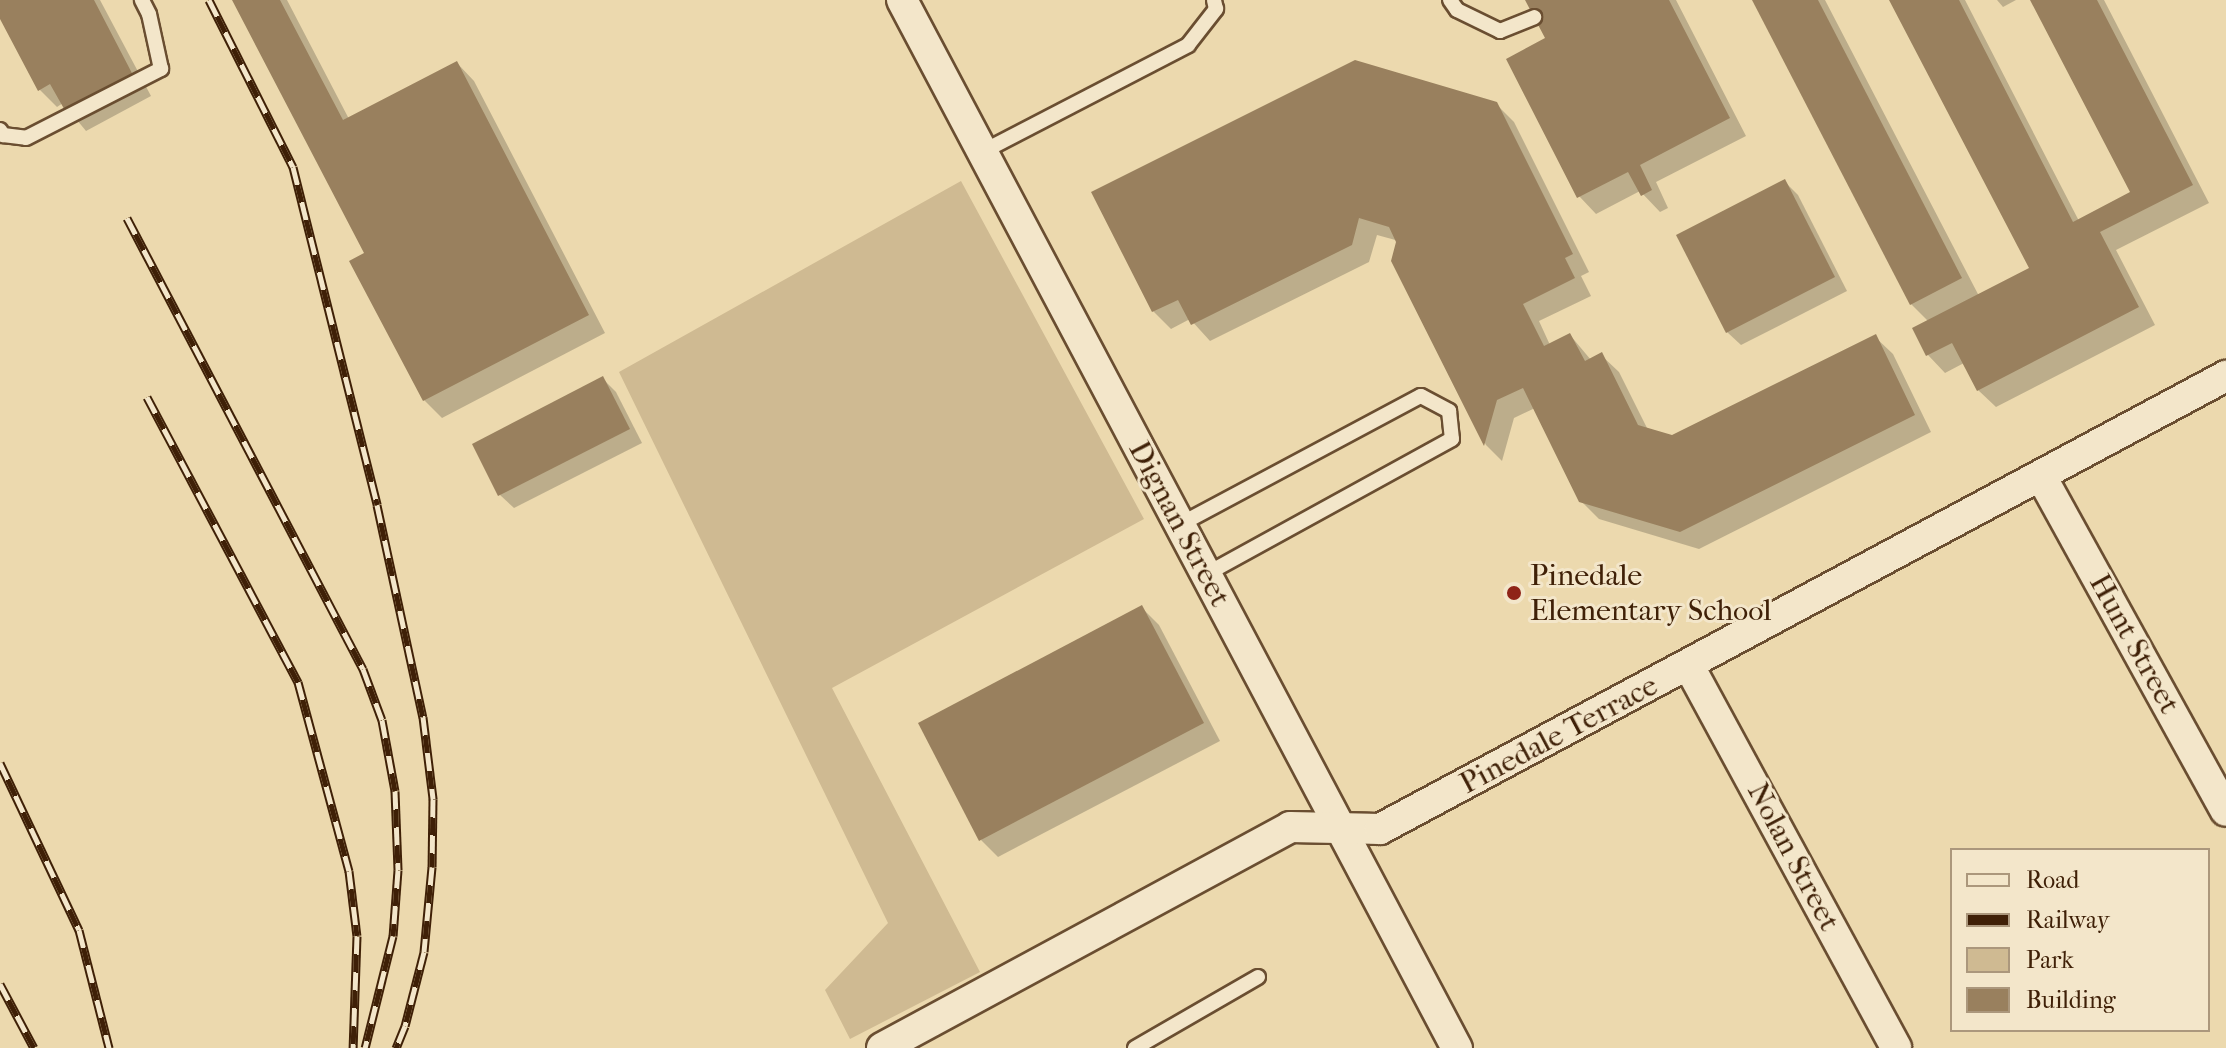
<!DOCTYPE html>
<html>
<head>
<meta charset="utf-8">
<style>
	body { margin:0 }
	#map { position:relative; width:2226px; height:1048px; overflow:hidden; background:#ecd9ae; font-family:"IM FELL French Canon",serif }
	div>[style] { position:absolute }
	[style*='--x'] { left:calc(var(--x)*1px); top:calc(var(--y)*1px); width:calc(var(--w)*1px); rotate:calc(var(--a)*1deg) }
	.green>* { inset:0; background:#cfba92 }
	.shadow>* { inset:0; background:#0003 }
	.building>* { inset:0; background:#99805e }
	.roads { filter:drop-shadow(2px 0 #6a4e31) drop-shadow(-2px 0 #6a4e31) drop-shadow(0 2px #6a4e31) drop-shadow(0 -2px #6a4e31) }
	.lane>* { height:14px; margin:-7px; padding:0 7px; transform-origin:7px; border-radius:7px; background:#f3e6ca }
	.street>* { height:30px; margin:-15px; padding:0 15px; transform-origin:15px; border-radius:15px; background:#f3e6ca }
	.rail>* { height:9px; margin-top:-4.5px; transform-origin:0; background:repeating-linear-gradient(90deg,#f3e6ca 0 18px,#3f2007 0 36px); box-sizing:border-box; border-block:2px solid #3f2007 }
	.dots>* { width:22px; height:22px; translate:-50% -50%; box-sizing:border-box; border:4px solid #f3e6ca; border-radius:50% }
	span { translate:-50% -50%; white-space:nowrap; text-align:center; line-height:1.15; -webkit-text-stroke:6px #f3e6ca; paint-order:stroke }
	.street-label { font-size:30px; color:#3f2007 }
	.poi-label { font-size:30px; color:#3f2007 }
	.left { translate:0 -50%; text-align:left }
	.legend { position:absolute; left:1950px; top:848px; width:260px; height:184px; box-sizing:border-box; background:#f3e6ca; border:2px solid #ab977c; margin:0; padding:10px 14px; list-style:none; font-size:24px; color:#3f2007 }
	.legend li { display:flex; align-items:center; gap:16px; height:40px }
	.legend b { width:40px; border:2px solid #ab977c }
</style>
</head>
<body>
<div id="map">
	<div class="green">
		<i style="clip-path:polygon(961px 181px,1144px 519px,832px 688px,980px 972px,850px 1039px,825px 990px,888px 923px,619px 372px)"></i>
	</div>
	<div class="shadow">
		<i style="clip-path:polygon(0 0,100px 0,151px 96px,86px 131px,63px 103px,57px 107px,39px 89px,0 15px)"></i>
		<i style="clip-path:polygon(235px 0,287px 0,349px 119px,457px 63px,474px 81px,605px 333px,442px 418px,424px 400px,367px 254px)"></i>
		<i style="clip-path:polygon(1528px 0,1676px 0,1746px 136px,1656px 182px,1668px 208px,1660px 212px,1640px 191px,1596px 214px,1579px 196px,1548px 39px)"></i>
		<i style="clip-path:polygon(1754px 0,1825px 0,1979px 296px,2032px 268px,1892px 0,1965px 0,2079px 221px,2132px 193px,2033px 0,2104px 0,2209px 203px,2116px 250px,2155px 325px,1996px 407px,1978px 390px,1964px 363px,1945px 373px,1928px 355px,1915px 329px,1929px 322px,1911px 304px)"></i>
		<i style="clip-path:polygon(1997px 0,2016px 0,2003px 7px)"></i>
		<i style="clip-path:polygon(1496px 104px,1514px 122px,1589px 272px,1581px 276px,1591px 296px,1539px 321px,1550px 345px,1570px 335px,1591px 360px,1601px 355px,1619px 372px,1648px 430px,1673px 438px,1875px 337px,1893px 354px,1931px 432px,1699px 549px,1599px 519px,1581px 501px,1535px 408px,1514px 418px,1502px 461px,1486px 445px,1393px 261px,1399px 241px,1377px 235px,1369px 262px,1210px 341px,1190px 319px,1171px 329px,1153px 311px)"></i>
		<i style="clip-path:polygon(1785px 182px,1798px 195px,1847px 291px,1741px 345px,1727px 332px)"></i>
		<i style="clip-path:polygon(603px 379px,616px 392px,642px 443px,514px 508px,500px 495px)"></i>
		<i style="clip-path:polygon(1142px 608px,1159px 625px,1220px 741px,998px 857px,981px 840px)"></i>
	</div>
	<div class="building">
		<i style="clip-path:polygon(0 0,94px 0,135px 79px,67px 114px,50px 84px,38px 91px,0 19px)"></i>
		<i style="clip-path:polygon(232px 0,280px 0,343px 120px,457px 61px,589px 315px,423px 401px,349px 261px,364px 253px)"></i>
		<i style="clip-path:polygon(1525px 0,1669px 0,1730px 118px,1640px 165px,1652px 190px,1641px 196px,1628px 172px,1577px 198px,1506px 59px,1545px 38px)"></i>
		<i style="clip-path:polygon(1752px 0,1818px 0,1962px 278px,1910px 305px)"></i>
		<i style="clip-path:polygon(1889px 0,1959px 0,2073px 222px,2130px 192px,2030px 0,2097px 0,2193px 185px,2100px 232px,2139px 307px,1977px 391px,1952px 343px,1926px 356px,1912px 328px,2029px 268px)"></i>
		<i style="clip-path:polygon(1355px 60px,1497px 102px,1573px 254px,1565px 258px,1575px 278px,1523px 304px,1544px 346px,1570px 333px,1585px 361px,1602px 352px,1638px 425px,1672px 435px,1876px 334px,1915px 415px,1680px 532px,1579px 502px,1523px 388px,1497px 400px,1484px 446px,1391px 261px,1396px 242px,1389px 227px,1359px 218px,1352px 245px,1191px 325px,1178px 300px,1152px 312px,1091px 192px)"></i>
		<i style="clip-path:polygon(1785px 179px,1835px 277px,1726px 333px,1676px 235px)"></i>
		<i style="clip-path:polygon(603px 376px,630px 429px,498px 496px,472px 444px)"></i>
		<i style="clip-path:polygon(1142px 605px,1204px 723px,979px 841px,918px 723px)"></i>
	</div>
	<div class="roads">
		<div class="lane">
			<i style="--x:1450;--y:0;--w:12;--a:55"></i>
			<i style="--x:1457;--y:10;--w:48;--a:26"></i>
			<i style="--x:1500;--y:31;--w:37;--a:-22"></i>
			<i style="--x:0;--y:130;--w:6;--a:59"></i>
			<i style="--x:3;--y:135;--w:23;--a:7"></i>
			<i style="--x:26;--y:138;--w:152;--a:-27.1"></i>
			<i style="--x:161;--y:69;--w:56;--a:-102.3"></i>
			<i style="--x:149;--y:14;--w:16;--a:-117"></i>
			<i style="--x:982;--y:152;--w:232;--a:-27.4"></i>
			<i style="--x:1188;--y:45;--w:46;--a:-52.1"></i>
			<i style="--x:1216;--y:9;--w:9;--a:-103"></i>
			<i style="--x:1179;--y:525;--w:274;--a:-28.1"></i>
			<i style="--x:1421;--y:396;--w:32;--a:28"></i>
			<i style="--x:1449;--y:411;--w:28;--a:84"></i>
			<i style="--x:1452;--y:439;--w:281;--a:151.2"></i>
			<i style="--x:1135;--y:1048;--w:142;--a:-30"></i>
		</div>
		<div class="street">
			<i style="--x:902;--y:0;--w:1186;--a:62.1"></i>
			<i style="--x:2042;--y:478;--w:380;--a:61.1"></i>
			<i style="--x:1689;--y:666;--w:434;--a:61.5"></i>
			<i style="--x:882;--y:1048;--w:464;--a:-28.4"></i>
			<i style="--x:1290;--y:827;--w:90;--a:1.3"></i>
			<i style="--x:1380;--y:829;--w:960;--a:-28.17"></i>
		</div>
	</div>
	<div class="rail">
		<i style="--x:209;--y:0;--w:187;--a:63.3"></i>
		<i style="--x:293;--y:167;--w:348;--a:76"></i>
		<i style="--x:377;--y:505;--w:217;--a:77.8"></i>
		<i style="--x:423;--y:717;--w:83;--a:83"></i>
		<i style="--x:433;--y:799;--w:68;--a:90.8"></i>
		<i style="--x:432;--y:867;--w:85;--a:95.4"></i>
		<i style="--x:424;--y:952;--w:76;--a:104.4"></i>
		<i style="--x:405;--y:1026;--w:24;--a:112"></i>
		<i style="--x:127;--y:218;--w:509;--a:62.38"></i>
		<i style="--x:363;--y:669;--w:54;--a:69.6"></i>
		<i style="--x:382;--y:720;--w:72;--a:79.6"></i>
		<i style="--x:395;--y:791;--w:79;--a:87.8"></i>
		<i style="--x:398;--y:870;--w:66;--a:94.3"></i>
		<i style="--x:393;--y:936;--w:115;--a:104"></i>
		<i style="--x:147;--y:397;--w:323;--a:62.1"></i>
		<i style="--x:298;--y:682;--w:196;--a:74.9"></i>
		<i style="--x:349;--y:871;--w:65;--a:83"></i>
		<i style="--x:357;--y:936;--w:112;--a:92"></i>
		<i style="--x:0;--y:763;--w:185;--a:64.7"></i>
		<i style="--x:79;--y:930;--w:122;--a:75.7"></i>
		<i style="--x:0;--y:984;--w:72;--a:62"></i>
	</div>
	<div class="dots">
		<i style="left:1514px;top:593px;background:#8f2418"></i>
	</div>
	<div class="street-label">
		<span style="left:1179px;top:524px;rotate:62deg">Dignan Street</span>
		<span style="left:2134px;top:644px;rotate:61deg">Hunt Street</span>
		<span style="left:1559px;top:735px;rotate:-28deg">Pinedale Terrace</span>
		<span style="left:1793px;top:857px;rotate:62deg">Nolan Street</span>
	</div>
	<div class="poi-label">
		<span class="left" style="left:1530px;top:593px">Pinedale<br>Elementary School</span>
	</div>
	<ul class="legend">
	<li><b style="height:10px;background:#f3e6ca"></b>Road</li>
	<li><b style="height:10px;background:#3f2007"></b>Railway</li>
	<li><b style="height:22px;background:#cfba92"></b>Park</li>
	<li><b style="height:22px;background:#99805e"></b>Building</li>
	</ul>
</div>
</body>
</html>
